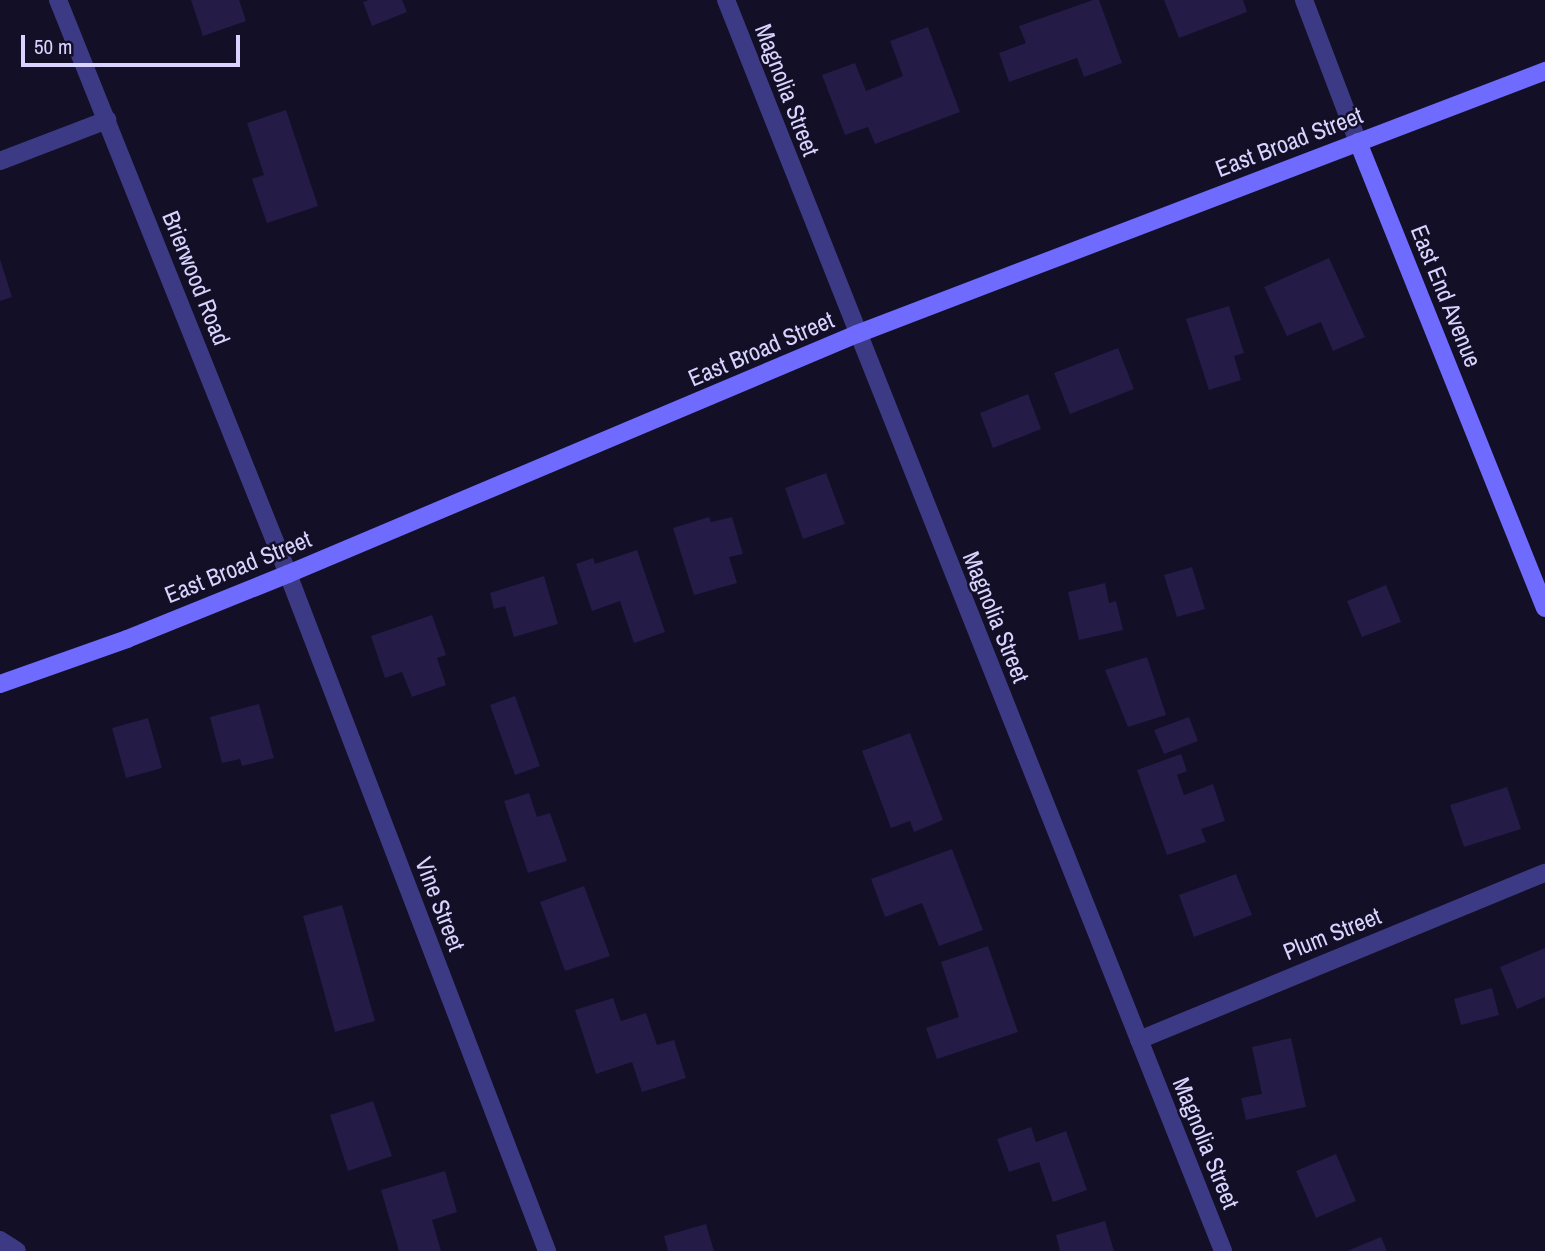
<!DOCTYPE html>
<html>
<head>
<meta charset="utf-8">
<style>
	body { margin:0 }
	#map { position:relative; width:1545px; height:1251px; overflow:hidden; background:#130f26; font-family:"Archivo Narrow",sans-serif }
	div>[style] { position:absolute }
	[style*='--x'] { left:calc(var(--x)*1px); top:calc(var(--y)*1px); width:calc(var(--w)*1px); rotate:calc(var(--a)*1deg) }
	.building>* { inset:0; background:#241b47 }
	.street>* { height:18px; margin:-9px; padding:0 9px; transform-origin:9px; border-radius:9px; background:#3d3a85 }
	.secondary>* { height:18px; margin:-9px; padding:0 9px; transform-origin:9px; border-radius:9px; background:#6f6bff }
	span { translate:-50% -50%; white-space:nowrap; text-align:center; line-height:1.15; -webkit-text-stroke:5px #130f26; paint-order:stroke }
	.street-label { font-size:24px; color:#d9d4ff }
	.scale { position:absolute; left:21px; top:35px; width:219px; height:32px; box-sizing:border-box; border:4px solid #d9d4ff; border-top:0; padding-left:9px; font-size:21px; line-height:24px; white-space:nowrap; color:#d9d4ff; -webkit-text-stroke:5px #130f26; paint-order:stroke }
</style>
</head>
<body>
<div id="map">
	<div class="building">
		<i style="clip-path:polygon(191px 0,239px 0,246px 21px,203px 36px)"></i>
		<i style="clip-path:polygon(369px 0,402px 0,407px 12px,372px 26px,363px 2px)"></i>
		<i style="clip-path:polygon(1093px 0,1099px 0,1122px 63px,1084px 77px,1077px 58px,1009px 82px,999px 53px,1026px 43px,1019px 26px)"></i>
		<i style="clip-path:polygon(1164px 0,1243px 0,1247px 12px,1179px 38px)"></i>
		<i style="clip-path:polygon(928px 27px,960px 112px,875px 144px,868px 127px,845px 135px,822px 75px,855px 63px,866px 91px,903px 76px,890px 41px)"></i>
		<i style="clip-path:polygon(286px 110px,318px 206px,267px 223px,252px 179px,264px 175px,247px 123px)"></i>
		<i style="clip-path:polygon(1329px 258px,1365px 337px,1333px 351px,1321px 322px,1287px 336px,1264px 287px)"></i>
		<i style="clip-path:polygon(0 259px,12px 297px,0 301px)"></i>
		<i style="clip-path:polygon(1229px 306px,1244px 353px,1234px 356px,1241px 380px,1209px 390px,1186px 319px)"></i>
		<i style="clip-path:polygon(1118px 348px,1134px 389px,1070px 414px,1054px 373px)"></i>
		<i style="clip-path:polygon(1028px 394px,1041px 429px,993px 448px,980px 413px)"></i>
		<i style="clip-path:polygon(826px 473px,845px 524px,803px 539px,785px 488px)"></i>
		<i style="clip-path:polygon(709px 517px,711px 522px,732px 517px,743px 554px,729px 557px,737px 583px,694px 595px,673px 528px)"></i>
		<i style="clip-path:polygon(637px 550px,665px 632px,634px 643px,620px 601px,592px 611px,576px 564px,593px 558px,595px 564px)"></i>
		<i style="clip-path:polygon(1192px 567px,1205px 609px,1177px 617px,1164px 575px)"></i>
		<i style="clip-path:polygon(544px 576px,558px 624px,514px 637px,505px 606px,494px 609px,490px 593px)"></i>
		<i style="clip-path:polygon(1105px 583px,1109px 603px,1116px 601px,1123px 630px,1079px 640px,1068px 592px)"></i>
		<i style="clip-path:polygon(1386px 585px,1401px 622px,1362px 637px,1347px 601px)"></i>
		<i style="clip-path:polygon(432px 615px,446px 655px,437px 658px,446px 685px,412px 697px,402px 672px,385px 678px,371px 636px)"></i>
		<i style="clip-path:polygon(1147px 657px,1166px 715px,1128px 727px,1105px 670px)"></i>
		<i style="clip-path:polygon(515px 696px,540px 766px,515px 775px,490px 705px)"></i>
		<i style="clip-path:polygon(259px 704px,274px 758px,242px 766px,240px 759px,222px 763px,210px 717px)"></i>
		<i style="clip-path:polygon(1189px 717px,1198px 741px,1164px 754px,1154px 730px)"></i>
		<i style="clip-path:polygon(148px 718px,162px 768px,126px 778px,112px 728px)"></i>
		<i style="clip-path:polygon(910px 733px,943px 820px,914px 832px,910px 821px,891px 828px,862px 751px)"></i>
		<i style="clip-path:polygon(1181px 754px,1187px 771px,1177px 775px,1184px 795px,1213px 784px,1225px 821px,1201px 829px,1206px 842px,1167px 855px,1137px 770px)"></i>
		<i style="clip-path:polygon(1507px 787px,1521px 829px,1464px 847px,1450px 805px)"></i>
		<i style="clip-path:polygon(529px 793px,537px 817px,550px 813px,567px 861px,528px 873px,504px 801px)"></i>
		<i style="clip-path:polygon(952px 849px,983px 930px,939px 946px,922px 903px,885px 917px,871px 879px)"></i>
		<i style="clip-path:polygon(1236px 874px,1252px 915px,1194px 937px,1179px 895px)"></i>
		<i style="clip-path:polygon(584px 886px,610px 956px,565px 971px,540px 902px)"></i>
		<i style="clip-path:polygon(342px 905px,375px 1021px,335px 1032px,303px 916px)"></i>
		<i style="clip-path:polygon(988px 946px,1018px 1032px,937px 1059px,926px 1028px,959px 1017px,941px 962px)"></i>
		<i style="clip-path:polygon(1545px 948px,1545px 997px,1517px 1009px,1500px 967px)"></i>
		<i style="clip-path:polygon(1492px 988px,1499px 1015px,1461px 1025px,1454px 999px)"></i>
		<i style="clip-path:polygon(613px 998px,621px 1021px,646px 1013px,657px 1045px,674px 1040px,686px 1078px,642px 1092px,632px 1062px,596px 1074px,575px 1010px)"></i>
		<i style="clip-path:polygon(1291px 1038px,1306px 1107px,1246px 1120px,1241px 1098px,1262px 1094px,1252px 1047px)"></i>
		<i style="clip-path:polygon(373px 1101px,392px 1156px,348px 1171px,330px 1115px)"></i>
		<i style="clip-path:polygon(1031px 1127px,1036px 1142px,1066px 1131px,1087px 1190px,1053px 1202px,1039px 1162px,1009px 1172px,997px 1139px)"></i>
		<i style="clip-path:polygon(1336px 1154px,1356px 1201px,1316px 1218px,1296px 1171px)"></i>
		<i style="clip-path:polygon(445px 1171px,457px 1212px,432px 1220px,441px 1251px,399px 1251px,381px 1190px)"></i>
		<i style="clip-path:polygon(1105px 1221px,1114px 1251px,1060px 1251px,1056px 1235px)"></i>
		<i style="clip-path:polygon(706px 1224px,714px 1251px,668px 1251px,664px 1236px)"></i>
		<i style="clip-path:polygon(1381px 1237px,1387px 1251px,1347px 1251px)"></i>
	</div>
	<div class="street">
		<i style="--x:58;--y:0;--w:618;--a:68.16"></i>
		<i style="--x:288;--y:574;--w:725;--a:69.06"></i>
		<i style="--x:726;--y:0;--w:1346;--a:68.33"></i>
		<i style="--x:1304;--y:0;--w:152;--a:69.2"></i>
		<i style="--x:0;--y:161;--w:115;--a:-21"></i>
		<i style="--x:1139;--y:1040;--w:439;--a:-22.4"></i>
		<i style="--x:0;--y:1240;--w:20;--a:33"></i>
	</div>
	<div class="secondary">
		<i style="--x:1358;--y:142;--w:502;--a:68.14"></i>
		<i style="--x:0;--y:684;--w:135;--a:-19.5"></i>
		<i style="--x:127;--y:639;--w:174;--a:-22"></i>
		<i style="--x:288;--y:574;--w:618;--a:-22.87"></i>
		<i style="--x:857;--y:334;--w:737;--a:-20.92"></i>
	</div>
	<div class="street-label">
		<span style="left:787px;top:90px;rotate:69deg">Magnolia Street</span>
		<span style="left:1289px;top:142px;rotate:-21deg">East Broad Street</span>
		<span style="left:196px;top:278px;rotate:68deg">Brierwood Road</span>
		<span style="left:1446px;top:296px;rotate:68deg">East End Avenue</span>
		<span style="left:761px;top:349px;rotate:-23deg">East Broad Street</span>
		<span style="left:238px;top:567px;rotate:-22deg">East Broad Street</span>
		<span style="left:996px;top:617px;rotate:68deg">Magnolia Street</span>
		<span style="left:440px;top:904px;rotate:69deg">Vine Street</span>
		<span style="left:1332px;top:934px;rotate:-22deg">Plum Street</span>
		<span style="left:1206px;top:1143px;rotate:68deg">Magnolia Street</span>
	</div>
	<div class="scale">50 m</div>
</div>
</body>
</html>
